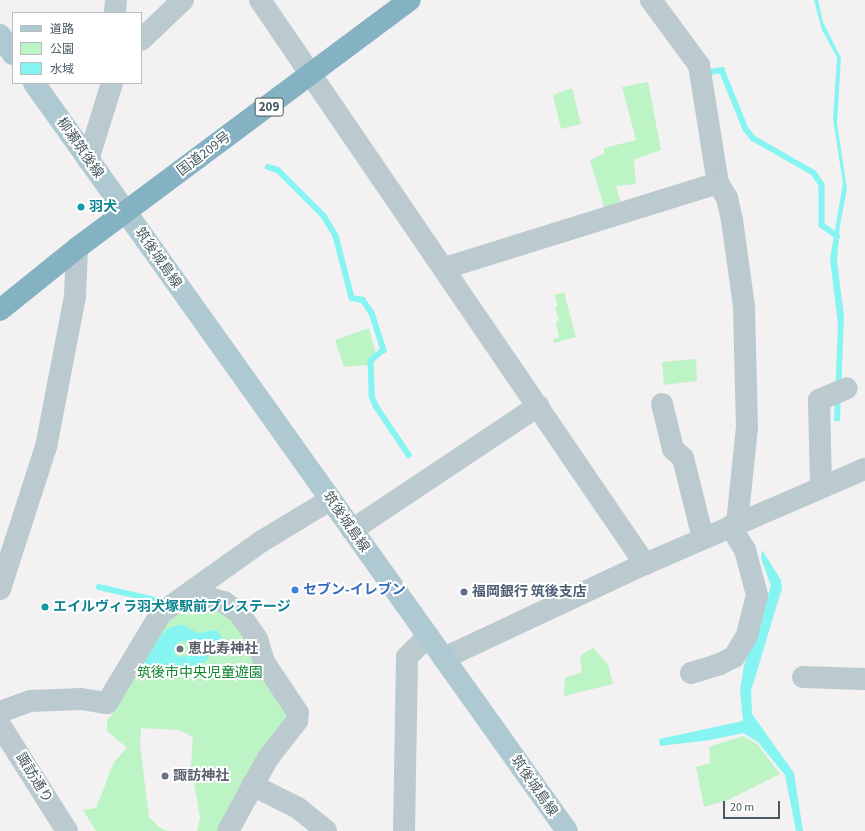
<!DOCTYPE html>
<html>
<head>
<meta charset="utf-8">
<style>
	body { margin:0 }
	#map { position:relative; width:865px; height:831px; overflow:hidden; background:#f3f1f1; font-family:"Source Sans 3","Noto Sans JP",sans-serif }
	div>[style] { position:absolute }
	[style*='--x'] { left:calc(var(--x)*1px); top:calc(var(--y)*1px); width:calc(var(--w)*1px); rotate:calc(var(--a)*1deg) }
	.green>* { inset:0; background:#bdf4c5 }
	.water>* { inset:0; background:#86f4f1 }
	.stream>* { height:5.5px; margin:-2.75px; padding:0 2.75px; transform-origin:2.75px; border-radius:2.75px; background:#86f4f1 }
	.minor>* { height:22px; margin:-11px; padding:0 11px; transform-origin:11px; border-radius:11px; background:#bbcacf }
	.major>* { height:22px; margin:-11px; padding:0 11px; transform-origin:11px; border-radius:11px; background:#afc9d2 }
	.highway>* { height:22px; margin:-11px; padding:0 11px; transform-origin:11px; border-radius:11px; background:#85b2c3 }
	.dots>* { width:11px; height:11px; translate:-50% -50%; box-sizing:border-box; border:2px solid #fff; border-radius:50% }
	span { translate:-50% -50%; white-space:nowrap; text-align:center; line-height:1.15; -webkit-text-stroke:4px #fff; paint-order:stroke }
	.shield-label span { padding:1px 3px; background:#fff; border:1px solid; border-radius:3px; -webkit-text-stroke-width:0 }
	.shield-label { font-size:13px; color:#475a60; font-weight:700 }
	.street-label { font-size:14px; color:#475a60 }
	.culture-label { font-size:14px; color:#0d838f; font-weight:700 }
	.left { translate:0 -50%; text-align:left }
	.shop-label { font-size:14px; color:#366cbe; font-weight:700 }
	.service-label { font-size:14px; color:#4e5e75; font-weight:700 }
	.worship-label { font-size:14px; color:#5b616d; font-weight:700 }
	.park-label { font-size:14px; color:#0f842e }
	.legend { position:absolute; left:12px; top:12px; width:130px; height:72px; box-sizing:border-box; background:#fff; border:1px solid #b5bdbf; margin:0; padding:5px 7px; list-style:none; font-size:12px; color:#475a60 }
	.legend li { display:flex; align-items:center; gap:8px; height:20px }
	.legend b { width:20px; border:1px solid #b5bdbf }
	.scale { position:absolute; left:723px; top:801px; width:57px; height:18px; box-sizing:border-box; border:2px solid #475a60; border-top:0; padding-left:5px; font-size:12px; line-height:14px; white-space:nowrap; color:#475a60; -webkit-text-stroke:3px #fff; paint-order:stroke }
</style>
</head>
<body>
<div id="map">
	<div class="green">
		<i style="clip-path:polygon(648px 82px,661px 150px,634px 160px,636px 184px,616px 186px,623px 210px,606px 213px,590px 160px,604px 154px,604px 148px,636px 140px,622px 87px)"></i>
		<i style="clip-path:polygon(572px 88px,581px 124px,561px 129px,553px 95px)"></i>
		<i style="clip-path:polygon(564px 292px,576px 337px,554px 343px,553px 339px,559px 338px,556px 323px,559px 320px,555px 308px,558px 306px,554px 295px)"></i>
		<i style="clip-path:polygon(369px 328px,376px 354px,369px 360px,369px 365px,344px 367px,335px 340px)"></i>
		<i style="clip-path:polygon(696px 359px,697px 381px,664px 385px,662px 362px)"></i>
		<i style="clip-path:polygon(205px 602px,236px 614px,287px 704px,287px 717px,222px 831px,197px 831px,200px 818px,191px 765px,193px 737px,179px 730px,141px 728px,140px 745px,149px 817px,160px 828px,168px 831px,96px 831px,83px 810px,96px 808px,114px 762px,127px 748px,107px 731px,107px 720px,113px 714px,109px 705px,165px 614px)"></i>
		<i style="clip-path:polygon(593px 648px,608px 664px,613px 684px,564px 696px,565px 678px,582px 672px,580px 656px)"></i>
		<i style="clip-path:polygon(743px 736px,757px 744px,780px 774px,728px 800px,704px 807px,696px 767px,710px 763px,709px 747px)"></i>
	</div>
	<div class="water">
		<i style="clip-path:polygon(814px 0,818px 0,823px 22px,841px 58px,837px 123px,847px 189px,840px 225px,837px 261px,844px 316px,840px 421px,834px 421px,838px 325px,830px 259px,843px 183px,833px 119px,837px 57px,822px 30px)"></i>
		<i style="clip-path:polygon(762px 550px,781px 580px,782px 588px,751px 691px,752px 714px,794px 773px,803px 831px,796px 831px,785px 775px,758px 742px,743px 733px,710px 740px,660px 746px,659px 739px,743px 721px,740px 691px,744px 665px,771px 586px,761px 558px)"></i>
		<i style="clip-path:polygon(evenodd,181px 624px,198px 633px,217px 630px,224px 640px,207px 660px,195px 669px,186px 673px,167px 672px,165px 675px,149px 676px,142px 665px,159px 638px,167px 629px,181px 624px,179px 641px,193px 642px,195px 649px,191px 655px,181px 657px,175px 655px,174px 649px,179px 641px)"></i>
	</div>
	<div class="stream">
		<i style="--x:710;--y:72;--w:12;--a:-9"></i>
		<i style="--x:722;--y:70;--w:64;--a:67.9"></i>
		<i style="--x:746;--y:129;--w:11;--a:52"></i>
		<i style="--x:753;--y:138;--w:70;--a:29.8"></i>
		<i style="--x:814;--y:173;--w:14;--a:56"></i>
		<i style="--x:822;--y:185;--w:40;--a:90"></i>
		<i style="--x:822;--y:225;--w:19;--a:36"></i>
		<i style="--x:268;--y:167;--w:10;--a:17"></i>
		<i style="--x:278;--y:170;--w:65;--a:45"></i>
		<i style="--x:324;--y:216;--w:23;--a:59"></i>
		<i style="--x:336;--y:236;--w:64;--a:75.5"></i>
		<i style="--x:352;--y:298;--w:11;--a:10"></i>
		<i style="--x:363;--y:300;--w:16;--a:55"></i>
		<i style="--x:372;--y:313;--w:39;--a:72"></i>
		<i style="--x:384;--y:350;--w:17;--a:140"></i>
		<i style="--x:371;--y:361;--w:35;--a:88"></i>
		<i style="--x:372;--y:396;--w:11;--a:68"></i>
		<i style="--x:376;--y:406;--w:59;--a:56"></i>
		<i style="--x:99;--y:587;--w:63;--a:12.9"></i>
	</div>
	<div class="minor">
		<i style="--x:260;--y:0;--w:683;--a:55.68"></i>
		<i style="--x:651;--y:0;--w:81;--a:53.6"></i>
		<i style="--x:699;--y:65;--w:120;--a:80.9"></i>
		<i style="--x:718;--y:183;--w:17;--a:59"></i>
		<i style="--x:727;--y:198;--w:23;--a:77"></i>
		<i style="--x:732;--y:220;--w:87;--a:82.1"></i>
		<i style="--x:744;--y:306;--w:121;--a:88.6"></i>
		<i style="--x:747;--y:427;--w:97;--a:95.9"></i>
		<i style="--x:115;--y:13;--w:13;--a:-86"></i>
		<i style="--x:141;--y:40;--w:58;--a:-43.6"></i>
		<i style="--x:88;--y:160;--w:81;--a:-72.7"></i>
		<i style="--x:445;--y:268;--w:286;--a:-17.3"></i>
		<i style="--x:662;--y:404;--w:46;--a:76.3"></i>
		<i style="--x:673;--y:449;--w:13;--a:42"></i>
		<i style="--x:683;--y:458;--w:82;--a:76"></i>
		<i style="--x:821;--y:487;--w:87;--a:-91.3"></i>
		<i style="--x:819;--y:400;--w:30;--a:-23"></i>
		<i style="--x:352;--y:530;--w:224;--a:-33.7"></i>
		<i style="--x:0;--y:589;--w:149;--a:-72.1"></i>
		<i style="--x:46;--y:447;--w:154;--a:-79.1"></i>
		<i style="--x:75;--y:296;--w:48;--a:-87.6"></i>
		<i style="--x:198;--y:589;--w:11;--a:45"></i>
		<i style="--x:206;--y:597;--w:19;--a:16"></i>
		<i style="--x:224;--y:602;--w:19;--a:36"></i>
		<i style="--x:239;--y:613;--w:32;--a:55"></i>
		<i style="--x:257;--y:639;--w:24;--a:73"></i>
		<i style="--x:264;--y:662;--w:61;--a:56.3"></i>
		<i style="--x:298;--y:713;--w:8;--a:97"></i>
		<i style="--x:297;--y:721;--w:47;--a:128.1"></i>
		<i style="--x:268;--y:758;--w:83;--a:118.7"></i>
		<i style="--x:444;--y:658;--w:222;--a:-25.1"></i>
		<i style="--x:645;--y:564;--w:240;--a:-23.4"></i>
		<i style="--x:691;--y:673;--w:30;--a:-17"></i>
		<i style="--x:720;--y:664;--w:16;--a:-27"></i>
		<i style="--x:734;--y:657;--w:26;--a:-59"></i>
		<i style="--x:747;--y:635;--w:41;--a:-76"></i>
		<i style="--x:757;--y:595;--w:47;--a:-104.9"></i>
		<i style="--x:745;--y:550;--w:28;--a:-122"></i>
		<i style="--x:803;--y:677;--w:62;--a:1.8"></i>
		<i style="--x:0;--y:712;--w:33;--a:-20"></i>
		<i style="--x:31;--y:701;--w:50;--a:-2.3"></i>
		<i style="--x:81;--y:699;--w:26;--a:9"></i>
		<i style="--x:107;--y:703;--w:105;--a:-59"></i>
		<i style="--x:161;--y:613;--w:124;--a:-35.5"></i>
		<i style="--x:262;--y:541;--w:79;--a:-31.1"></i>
		<i style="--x:0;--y:725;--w:125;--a:57.7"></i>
		<i style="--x:252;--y:785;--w:51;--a:26.6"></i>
		<i style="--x:298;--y:808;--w:36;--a:39"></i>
		<i style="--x:404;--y:831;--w:174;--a:-89"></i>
		<i style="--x:407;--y:657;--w:30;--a:-45"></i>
	</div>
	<div class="major">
		<i style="--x:0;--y:35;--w:23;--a:56"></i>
		<i style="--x:34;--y:83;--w:918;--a:54.53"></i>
	</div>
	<div class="highway">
		<i style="--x:0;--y:310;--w:99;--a:-38.8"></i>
		<i style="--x:77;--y:248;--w:415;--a:-36.7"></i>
	</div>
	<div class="dots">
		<i style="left:81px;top:207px;background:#0f9aa8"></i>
		<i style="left:295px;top:590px;background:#3f7fe0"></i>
		<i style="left:464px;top:592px;background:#5c6f8a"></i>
		<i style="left:45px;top:607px;background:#0f9aa8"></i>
		<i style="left:180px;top:649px;background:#6b7280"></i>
		<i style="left:165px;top:776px;background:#6b7280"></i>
	</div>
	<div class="shield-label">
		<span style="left:269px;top:107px">209</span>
	</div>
	<div class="street-label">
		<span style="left:80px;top:148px;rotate:55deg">柳瀬筑後線</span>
		<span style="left:204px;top:154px;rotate:-37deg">国道209号</span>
		<span style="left:158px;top:258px;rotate:55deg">筑後城島線</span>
		<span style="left:346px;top:522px;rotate:55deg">筑後城島線</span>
		<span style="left:34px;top:778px;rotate:58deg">諏訪通り</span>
		<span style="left:534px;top:786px;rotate:55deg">筑後城島線</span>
	</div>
	<div class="culture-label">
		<span class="left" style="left:89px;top:207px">羽犬</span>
		<span class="left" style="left:53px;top:607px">エイルヴィラ羽犬塚駅前プレステージ</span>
	</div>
	<div class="shop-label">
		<span class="left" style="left:303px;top:590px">セブン-イレブン</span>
	</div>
	<div class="service-label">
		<span class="left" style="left:472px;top:592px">福岡銀行 筑後支店</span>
	</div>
	<div class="worship-label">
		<span class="left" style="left:188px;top:649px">恵比寿神社</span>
		<span class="left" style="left:173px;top:776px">諏訪神社</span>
	</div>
	<div class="park-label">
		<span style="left:200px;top:673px">筑後市中央児童遊園</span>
	</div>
	<ul class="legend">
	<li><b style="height:5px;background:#afc9d2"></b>道路</li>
	<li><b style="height:11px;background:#bdf4c5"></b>公園</li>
	<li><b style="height:11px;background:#86f4f1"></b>水域</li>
	</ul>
	<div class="scale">20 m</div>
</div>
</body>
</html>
